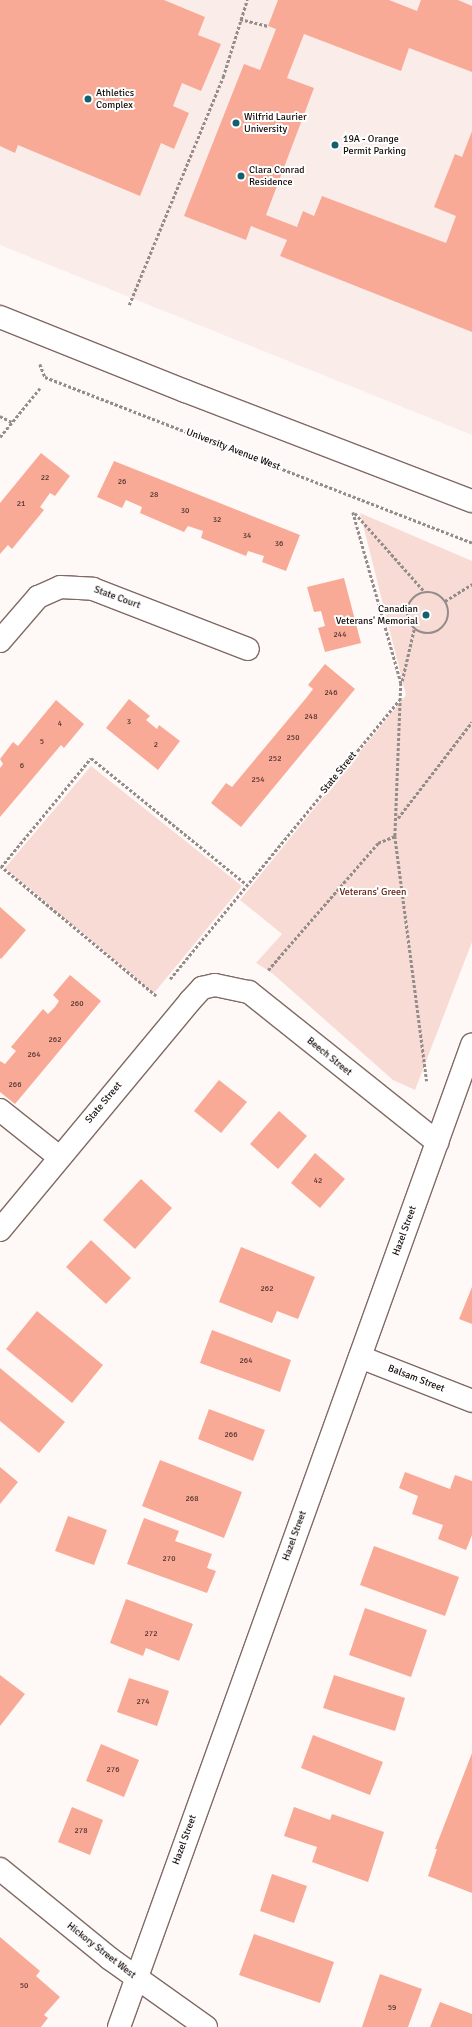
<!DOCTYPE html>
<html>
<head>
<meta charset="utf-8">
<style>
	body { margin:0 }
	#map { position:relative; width:472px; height:2027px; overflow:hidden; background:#fef9f7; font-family:Signika,sans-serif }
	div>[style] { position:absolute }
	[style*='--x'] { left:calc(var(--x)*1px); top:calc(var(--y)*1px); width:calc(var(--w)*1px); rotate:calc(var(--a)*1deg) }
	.built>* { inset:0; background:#faece8 }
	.green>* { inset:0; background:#f8dbd4 }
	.building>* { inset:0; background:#f9aa97 }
	.path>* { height:2.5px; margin-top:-1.25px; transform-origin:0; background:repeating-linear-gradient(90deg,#938c8a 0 3px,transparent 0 5px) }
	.path>.ring { margin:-1.25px; padding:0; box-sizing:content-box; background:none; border:2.5px solid #938c8a; border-radius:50% }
	.roads { filter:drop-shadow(1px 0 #816a64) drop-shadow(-1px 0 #816a64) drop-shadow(0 1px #816a64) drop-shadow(0 -1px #816a64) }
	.minor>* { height:22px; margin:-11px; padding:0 11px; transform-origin:11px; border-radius:11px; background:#fff }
	.secondary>* { height:22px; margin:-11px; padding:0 11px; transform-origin:11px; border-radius:11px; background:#fff }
	.dots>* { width:11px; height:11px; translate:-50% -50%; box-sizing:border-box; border:2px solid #fff; border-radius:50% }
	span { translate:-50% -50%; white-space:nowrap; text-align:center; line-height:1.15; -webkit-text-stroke:4px #fff; paint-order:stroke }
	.number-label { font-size:8px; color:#4f342e }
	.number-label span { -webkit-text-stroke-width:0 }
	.poi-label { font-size:10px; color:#160d0b }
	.left { translate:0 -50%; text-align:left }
	.right { translate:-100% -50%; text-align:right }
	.street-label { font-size:10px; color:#160d0b }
	.park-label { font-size:10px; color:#611d0d }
</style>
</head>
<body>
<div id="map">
	<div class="built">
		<i style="clip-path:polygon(0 0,472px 0,472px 435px,0 245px)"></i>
	</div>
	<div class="green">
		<i style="clip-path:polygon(360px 513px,472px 561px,472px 942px,415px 1090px,393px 1080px,272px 973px,256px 963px,282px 934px,240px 900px,406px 695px)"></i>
		<i style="clip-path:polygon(91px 766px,242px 886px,154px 993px,5px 868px)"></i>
	</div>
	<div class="building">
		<i style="clip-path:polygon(0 0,164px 0,205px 17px,198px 35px,221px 44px,201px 91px,182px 83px,173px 106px,189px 113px,174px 149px,161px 143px,140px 196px,18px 145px,15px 153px,0 146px)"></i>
		<i style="clip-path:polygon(278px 0,389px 0,417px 11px,421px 0,458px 0,472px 6px,472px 72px,409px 48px,401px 71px,304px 34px,287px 78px,314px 88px,266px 215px,297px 227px,303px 211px,314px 216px,322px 196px,446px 243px,456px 216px,434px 207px,455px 154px,462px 157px,472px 131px,472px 332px,280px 256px,287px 240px,251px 226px,246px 240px,184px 216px,244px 64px,260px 70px,276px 29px,268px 26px)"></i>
		<i style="clip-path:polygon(41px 453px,70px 476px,55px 496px,50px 493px,40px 507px,44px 510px,12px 549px,8px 545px,0 554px,0 503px)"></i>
		<i style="clip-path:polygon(114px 461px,300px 535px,286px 571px,262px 562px,264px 556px,248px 551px,246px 556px,201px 538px,203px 531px,188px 526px,184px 532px,140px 513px,142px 507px,126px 500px,122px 508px,97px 497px)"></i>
		<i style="clip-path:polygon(344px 578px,361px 643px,325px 652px,318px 628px,325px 626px,321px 611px,314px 612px,307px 587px)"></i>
		<i style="clip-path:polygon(325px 664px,355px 689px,241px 827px,211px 803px,226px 783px,232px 787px,307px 697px,313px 689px,308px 685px)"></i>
		<i style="clip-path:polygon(129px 699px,150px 716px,146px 720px,157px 729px,159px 725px,180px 741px,158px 770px,106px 728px)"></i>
		<i style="clip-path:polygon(56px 700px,84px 724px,64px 748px,61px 745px,0 817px,0 768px,3px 764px,0 759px,13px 742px,18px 746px)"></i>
		<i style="clip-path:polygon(0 907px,26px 930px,1px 959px,0 958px)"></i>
		<i style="clip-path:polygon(70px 975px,101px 1001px,15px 1104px,0 1092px,0 1061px,5px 1064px,16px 1051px,11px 1047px,43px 1009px,48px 1014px,55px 1007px,59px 1001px,53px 995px)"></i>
		<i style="clip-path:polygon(219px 1080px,247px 1102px,221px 1133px,194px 1111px)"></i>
		<i style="clip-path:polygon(279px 1111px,307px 1136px,278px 1169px,250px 1144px)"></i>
		<i style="clip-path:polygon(315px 1153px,345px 1179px,320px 1208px,291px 1183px)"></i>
		<i style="clip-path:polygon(141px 1179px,172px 1208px,135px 1249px,103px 1220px)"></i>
		<i style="clip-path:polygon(91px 1240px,131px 1278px,106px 1304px,66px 1267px)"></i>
		<i style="clip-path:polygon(241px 1247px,315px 1277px,298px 1319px,277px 1311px,272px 1323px,219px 1302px)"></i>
		<i style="clip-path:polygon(472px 1287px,472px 1324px,459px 1319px)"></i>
		<i style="clip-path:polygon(37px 1311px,103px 1365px,72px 1403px,6px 1349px)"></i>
		<i style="clip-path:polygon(212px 1330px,291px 1360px,280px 1392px,200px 1363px)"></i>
		<i style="clip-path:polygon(0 1368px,65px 1422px,39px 1453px,0 1421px)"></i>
		<i style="clip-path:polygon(209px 1409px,265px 1430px,253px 1461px,198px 1439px)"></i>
		<i style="clip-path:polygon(160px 1460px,242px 1492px,224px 1538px,142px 1506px)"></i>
		<i style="clip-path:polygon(0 1467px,18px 1482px,0 1504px)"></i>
		<i style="clip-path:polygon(405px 1472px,450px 1489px,455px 1475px,472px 1481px,472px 1535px,466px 1550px,438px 1539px,443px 1525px,412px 1514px,418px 1496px,399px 1488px)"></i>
		<i style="clip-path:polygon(68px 1516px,107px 1530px,94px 1565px,55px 1551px)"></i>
		<i style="clip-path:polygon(144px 1518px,179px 1531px,175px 1541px,212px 1554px,207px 1568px,216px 1571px,207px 1593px,127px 1564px)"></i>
		<i style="clip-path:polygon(374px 1546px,459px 1577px,445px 1616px,360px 1585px)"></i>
		<i style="clip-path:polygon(126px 1599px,193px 1624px,179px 1661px,146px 1648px,143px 1656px,110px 1643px)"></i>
		<i style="clip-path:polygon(365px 1608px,427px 1630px,411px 1677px,349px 1655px)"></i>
		<i style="clip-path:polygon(0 1675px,25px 1694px,0 1726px)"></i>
		<i style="clip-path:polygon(334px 1675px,405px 1698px,395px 1731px,323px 1708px)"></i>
		<i style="clip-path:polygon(129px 1678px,169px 1691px,157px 1726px,117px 1712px)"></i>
		<i style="clip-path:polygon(313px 1735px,383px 1762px,370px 1795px,301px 1768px)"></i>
		<i style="clip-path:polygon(101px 1744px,139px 1760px,124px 1797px,86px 1781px)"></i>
		<i style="clip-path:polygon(472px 1753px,472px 1893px,428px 1876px,437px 1849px,435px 1849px)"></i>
		<i style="clip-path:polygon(72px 1807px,103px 1820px,90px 1855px,58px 1842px)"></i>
		<i style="clip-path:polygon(294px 1807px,330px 1820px,332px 1814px,384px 1832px,368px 1882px,312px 1862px,317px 1847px,284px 1836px)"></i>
		<i style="clip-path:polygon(272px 1874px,307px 1886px,294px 1923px,260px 1911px)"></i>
		<i style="clip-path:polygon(254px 1934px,334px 1962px,320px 2003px,239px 1975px)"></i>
		<i style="clip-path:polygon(0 1937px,40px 1971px,36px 1976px,60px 1997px,44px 2015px,48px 2018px,41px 2027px,0 2027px)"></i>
		<i style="clip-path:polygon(380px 1974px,422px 1989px,408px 2027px,362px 2027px)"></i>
		<i style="clip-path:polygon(440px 2002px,472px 2014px,472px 2027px,430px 2027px)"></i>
	</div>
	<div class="path">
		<i style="--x:240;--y:19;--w:29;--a:14"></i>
		<i style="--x:129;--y:305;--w:247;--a:-67.6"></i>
		<i style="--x:223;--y:77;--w:81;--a:-72.7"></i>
		<i style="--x:40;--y:364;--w:14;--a:69"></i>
		<i style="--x:45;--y:377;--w:458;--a:21.2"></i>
		<i style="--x:0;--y:416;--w:13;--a:27"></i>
		<i style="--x:0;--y:437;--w:63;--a:-50.8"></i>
		<i style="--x:353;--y:512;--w:178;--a:74.3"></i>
		<i style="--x:401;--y:683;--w:153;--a:92.2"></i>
		<i style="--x:395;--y:836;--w:247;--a:82.6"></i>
		<i style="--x:355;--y:513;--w:106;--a:48.5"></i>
		<i class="ring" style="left:407px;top:592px;width:39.5px;height:39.5px"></i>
		<i style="--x:445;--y:601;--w:32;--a:-32"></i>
		<i style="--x:402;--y:681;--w:53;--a:-77"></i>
		<i style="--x:398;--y:818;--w:121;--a:-52.4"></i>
		<i style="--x:268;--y:970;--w:168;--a:-49.1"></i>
		<i style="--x:378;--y:843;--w:18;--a:-22"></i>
		<i style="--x:170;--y:979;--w:361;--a:-50.6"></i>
		<i style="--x:156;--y:996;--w:202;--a:-140.2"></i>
		<i style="--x:1;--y:867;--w:141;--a:-50.5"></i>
		<i style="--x:91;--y:758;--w:201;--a:39.1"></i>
	</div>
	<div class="roads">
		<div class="minor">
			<i style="--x:0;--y:641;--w:58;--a:-49.2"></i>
			<i style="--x:38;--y:597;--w:24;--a:-24"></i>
			<i style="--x:60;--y:587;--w:33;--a:3"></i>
			<i style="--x:93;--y:589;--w:166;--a:21.2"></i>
			<i style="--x:0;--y:1110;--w:75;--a:38.5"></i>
			<i style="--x:0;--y:1230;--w:298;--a:-50.3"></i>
			<i style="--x:190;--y:1001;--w:18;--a:-47"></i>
			<i style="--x:202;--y:988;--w:13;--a:-13"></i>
			<i style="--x:215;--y:985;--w:35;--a:12"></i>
			<i style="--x:249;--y:992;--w:241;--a:38.6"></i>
			<i style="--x:360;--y:1357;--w:120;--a:21.4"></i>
			<i style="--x:0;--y:1869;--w:141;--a:39.2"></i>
			<i style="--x:109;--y:1958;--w:119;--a:35.4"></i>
			<i style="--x:119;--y:2027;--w:1044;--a:-70.23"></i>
		</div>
		<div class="secondary">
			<i style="--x:0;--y:317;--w:199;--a:21.8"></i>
			<i style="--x:185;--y:391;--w:307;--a:21"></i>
		</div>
	</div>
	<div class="dots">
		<i style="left:88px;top:99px;background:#15606e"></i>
		<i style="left:236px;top:123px;background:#15606e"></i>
		<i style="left:335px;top:145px;background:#15606e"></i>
		<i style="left:241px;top:176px;background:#15606e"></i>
		<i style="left:426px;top:615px;background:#15606e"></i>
	</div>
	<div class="number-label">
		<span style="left:45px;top:478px">22</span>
		<span style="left:122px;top:482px">26</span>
		<span style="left:154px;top:495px">28</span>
		<span style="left:21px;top:504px">21</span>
		<span style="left:185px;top:511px">30</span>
		<span style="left:217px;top:520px">32</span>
		<span style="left:247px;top:536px">34</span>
		<span style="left:279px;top:544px">36</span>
		<span style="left:340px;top:635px">244</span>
		<span style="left:331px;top:693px">246</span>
		<span style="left:311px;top:717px">248</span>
		<span style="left:129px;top:722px">3</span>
		<span style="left:60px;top:724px">4</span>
		<span style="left:293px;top:738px">250</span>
		<span style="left:42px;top:742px">5</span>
		<span style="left:156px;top:745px">2</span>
		<span style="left:275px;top:759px">252</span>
		<span style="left:22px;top:766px">6</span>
		<span style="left:258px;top:780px">254</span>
		<span style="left:77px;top:1004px">260</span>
		<span style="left:55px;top:1040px">262</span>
		<span style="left:34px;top:1055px">264</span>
		<span style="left:15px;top:1085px">266</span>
		<span style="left:318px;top:1181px">42</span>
		<span style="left:267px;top:1289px">262</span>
		<span style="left:246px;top:1361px">264</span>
		<span style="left:231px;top:1435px">266</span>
		<span style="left:192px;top:1499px">268</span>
		<span style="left:169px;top:1559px">270</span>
		<span style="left:151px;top:1634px">272</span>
		<span style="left:143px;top:1702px">274</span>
		<span style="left:113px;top:1770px">276</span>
		<span style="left:81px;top:1831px">278</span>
		<span style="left:24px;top:1986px">50</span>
		<span style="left:392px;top:2008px">59</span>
	</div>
	<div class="poi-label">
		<span class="left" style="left:96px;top:99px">Athletics<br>Complex</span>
		<span class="left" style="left:244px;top:123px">Wilfrid Laurier<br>University</span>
		<span class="left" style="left:343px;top:145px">19A - Orange<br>Permit Parking</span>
		<span class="left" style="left:249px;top:176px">Clara Conrad<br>Residence</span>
		<span class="right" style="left:418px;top:615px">Canadian<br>Veterans' Memorial</span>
	</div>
	<div class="street-label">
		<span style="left:233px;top:450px;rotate:21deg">University Avenue West</span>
		<span style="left:117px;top:598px;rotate:20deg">State Court</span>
		<span style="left:339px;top:773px;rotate:-51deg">State Street</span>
		<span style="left:329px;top:1057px;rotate:39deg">Beech Street</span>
		<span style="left:104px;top:1103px;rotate:-50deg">State Street</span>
		<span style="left:405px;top:1231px;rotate:-70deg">Hazel Street</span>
		<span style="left:416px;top:1379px;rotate:21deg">Balsam Street</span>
		<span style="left:295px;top:1536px;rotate:-70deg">Hazel Street</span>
		<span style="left:185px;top:1840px;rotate:-70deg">Hazel Street</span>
		<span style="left:101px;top:1951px;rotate:38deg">Hickory Street West</span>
	</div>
	<div class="park-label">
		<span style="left:373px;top:893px">Veterans' Green</span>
	</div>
</div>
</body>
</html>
